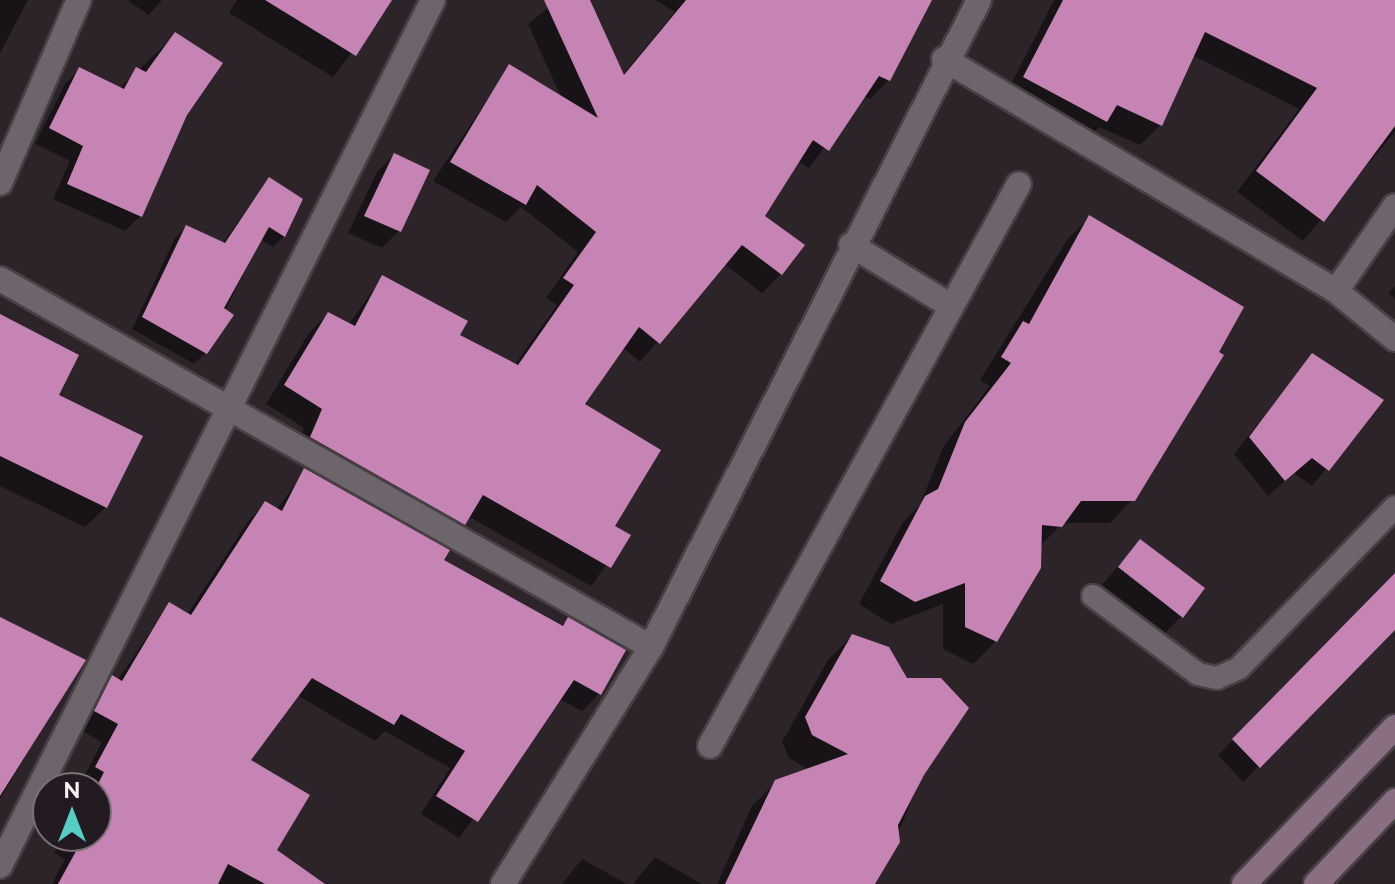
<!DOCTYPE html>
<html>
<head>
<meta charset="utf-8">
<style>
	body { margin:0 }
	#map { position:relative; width:1395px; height:884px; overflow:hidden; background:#2d242a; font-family:Raleway,sans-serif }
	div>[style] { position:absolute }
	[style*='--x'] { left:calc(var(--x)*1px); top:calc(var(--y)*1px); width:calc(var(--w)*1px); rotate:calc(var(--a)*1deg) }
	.shadow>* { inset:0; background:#0007 }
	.building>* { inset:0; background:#c684b4 }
	.roads { filter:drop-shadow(2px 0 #474045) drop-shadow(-2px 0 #474045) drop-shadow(0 2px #474045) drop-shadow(0 -2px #474045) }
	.lane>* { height:22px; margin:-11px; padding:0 11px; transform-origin:11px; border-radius:11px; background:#6e646b }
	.street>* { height:24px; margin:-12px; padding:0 12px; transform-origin:12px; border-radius:12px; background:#6e646b }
	.secondary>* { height:24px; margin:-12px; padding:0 12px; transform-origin:12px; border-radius:12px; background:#8a6e82 }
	span { translate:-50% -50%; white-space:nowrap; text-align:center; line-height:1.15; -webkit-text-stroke:8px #231b21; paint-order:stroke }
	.north { position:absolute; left:32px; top:772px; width:80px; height:80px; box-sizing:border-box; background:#231b21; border:2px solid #787176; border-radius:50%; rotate:0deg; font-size:22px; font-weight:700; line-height:32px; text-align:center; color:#f8f2f6 }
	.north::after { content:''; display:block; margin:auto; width:28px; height:36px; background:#56cec3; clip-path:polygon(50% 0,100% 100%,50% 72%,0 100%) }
</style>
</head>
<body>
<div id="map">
	<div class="shadow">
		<i style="clip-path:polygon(0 0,28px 0,0 53px)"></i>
		<i style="clip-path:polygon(127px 0,162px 0,149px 15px)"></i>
		<i style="clip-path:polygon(237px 0,392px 0,333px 77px,229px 13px)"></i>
		<i style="clip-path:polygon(558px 0,588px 0,622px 76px,675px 12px,655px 0,929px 0,889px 80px,870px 99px,863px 96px,809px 168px,797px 161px,763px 216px,781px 274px,762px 293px,724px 264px,640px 362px,622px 347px,582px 405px,612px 526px,628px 535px,591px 586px,468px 516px,445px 542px,292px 456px,304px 428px,266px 404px,309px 333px,328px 314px,348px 325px,382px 278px,457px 336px,514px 366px,557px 305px,546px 298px,578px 252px,521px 207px,506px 222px,433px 181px,509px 67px,562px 99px,528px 24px)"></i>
		<i style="clip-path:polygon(1054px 0,1395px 0,1395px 132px,1303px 241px,1237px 192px,1299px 109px,1192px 55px,1160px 125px,1140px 145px,1099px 127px,1086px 140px,1004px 98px)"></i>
		<i style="clip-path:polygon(176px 34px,187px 115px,140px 216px,125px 231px,53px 199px,70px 161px,35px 144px,65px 84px,80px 69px,119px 89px)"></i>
		<i style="clip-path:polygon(394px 155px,399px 231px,382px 248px,348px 233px,377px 172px)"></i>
		<i style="clip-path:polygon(269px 179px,284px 236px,273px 247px,260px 239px,205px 353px,194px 364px,132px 329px,175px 238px,186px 227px,222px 244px)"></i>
		<i style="clip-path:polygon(1090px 217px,1133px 499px,1110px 523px,1063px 523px,1039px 547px,996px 641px,973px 664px,943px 649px,943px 604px,891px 624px,859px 604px,903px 522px,920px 505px,943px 447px,990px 386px,980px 380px,1067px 240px)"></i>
		<i style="clip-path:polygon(1395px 286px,1395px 299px,1389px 293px)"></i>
		<i style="clip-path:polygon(0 332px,56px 396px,106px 507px,85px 527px,0 486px)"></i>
		<i style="clip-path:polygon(1312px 356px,1381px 401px,1312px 486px,1294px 473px,1268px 496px,1234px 454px)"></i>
		<i style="clip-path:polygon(305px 471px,441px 561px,560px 627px,568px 620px,599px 694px,582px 711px,561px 700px,459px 838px,421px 814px,450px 768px,385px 731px,375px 741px,297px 695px,248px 761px,274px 850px,321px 884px,52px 884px,65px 859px,54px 853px,63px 836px,96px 836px,96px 788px,80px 785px,102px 742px,79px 729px,95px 695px,117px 681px,169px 605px,187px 615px,248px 521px,265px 504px,276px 510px)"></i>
		<i style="clip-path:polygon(1140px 541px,1182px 616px,1165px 633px,1102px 585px)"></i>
		<i style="clip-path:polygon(1380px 591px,1395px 605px,1395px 626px,1243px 782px,1218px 755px)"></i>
		<i style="clip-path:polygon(0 618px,83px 661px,0 799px)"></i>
		<i style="clip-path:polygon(852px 636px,922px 774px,889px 857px,872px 884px,717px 884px,752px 806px,776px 782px,810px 770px,789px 758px,782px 742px,828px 660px)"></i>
		<i style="clip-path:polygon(655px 857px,702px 884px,633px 884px)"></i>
		<i style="clip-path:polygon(582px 859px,627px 884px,562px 884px)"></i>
	</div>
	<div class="building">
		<i style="clip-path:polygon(265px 0,392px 0,356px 56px)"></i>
		<i style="clip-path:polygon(544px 0,590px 0,624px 75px,686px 0,932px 0,890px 81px,879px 76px,829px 151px,813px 140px,765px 216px,805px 245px,782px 275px,742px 245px,660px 344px,639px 327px,585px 404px,661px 450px,615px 526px,631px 535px,611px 568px,483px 495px,465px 525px,310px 437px,322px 409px,284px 385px,328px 312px,355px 326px,382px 275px,468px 321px,460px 335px,518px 365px,574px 285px,563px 278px,596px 232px,537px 185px,526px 205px,450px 162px,509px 64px,598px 118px)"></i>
		<i style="clip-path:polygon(1063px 0,1395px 0,1395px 126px,1324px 222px,1256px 171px,1317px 88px,1205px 32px,1162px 126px,1117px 105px,1107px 122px,1023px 77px)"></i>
		<i style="clip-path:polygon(175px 32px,223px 63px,187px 115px,142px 217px,67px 184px,83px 146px,49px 128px,79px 67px,124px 89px,136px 67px,146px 72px)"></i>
		<i style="clip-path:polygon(394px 153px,430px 170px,401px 232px,364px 216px)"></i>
		<i style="clip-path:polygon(269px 177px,303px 199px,285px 237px,269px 227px,224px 308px,234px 315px,207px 354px,142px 317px,186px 225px,225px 243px)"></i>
		<i style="clip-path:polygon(1089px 215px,1244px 307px,1219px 352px,1224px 355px,1135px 501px,1081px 501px,1062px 527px,1042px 525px,1041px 568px,997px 642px,965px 627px,965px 583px,915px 602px,880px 581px,925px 496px,938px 489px,965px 422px,1011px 363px,1001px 357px,1023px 321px,1029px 324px)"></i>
		<i style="clip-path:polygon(0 314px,79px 355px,59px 395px,143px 436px,107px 508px,0 456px)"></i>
		<i style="clip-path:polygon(1312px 353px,1384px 400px,1329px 471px,1312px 458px,1285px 481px,1249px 437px)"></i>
		<i style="clip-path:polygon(304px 468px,450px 550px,444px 560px,563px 626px,568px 617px,626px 650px,601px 695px,574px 680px,478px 822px,436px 796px,465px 751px,401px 714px,394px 725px,312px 678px,251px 760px,310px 795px,277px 850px,325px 884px,265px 884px,228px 864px,218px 884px,58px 884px,81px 842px,71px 836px,96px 836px,96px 788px,104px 772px,95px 767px,118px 724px,94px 711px,112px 675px,122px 681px,169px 602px,191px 615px,265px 501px,282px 511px)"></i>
		<i style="clip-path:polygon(1140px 539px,1205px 588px,1183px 618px,1118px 567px)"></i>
		<i style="clip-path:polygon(1395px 573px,1395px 630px,1260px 768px,1232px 739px)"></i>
		<i style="clip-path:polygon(0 617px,86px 660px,0 796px)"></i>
		<i style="clip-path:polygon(852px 634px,889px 647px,907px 678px,941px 678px,969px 708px,924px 775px,898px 825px,900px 842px,875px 884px,725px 884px,775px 780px,848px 754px,812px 735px,805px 717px)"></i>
	</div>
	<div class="roads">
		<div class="lane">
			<i style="--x:1093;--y:596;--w:131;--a:36.6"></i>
			<i style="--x:1198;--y:674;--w:19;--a:12"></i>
			<i style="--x:1217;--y:678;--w:24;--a:-24"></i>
			<i style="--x:1239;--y:668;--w:224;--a:-45.9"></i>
		</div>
		<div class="street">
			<i style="--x:944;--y:59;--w:456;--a:30.6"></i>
			<i style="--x:1336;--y:291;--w:76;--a:39.1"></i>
			<i style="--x:0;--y:183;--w:199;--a:-66.7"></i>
			<i style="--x:851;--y:245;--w:117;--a:31.4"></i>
			<i style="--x:0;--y:279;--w:748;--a:29.48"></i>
			<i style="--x:1336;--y:291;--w:103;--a:-55.2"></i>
			<i style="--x:710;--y:746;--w:641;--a:-61.2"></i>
			<i style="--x:0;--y:866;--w:968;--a:-63.43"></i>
			<i style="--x:503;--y:884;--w:279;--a:-58"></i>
			<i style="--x:651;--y:647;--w:725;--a:-63.12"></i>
		</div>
		<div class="secondary">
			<i style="--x:1244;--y:884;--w:218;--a:-46.1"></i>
			<i style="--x:1316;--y:884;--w:115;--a:-46.4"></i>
		</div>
	</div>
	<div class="north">N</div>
</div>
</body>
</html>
